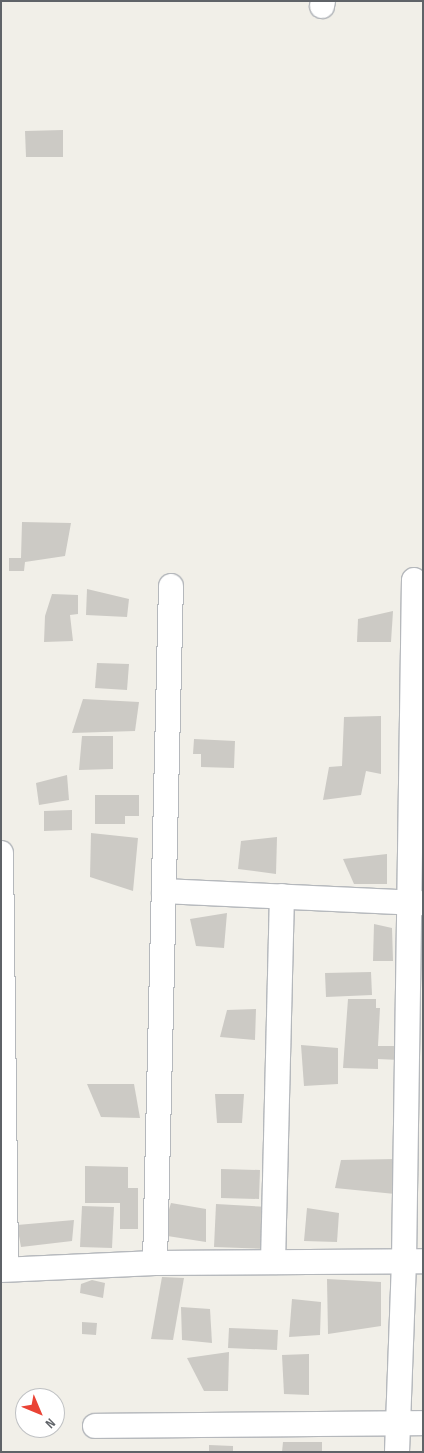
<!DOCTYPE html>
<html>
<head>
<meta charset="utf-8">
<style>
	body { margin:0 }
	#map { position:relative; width:424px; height:1453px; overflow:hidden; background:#f1efe8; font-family:"Sofia Sans Condensed",sans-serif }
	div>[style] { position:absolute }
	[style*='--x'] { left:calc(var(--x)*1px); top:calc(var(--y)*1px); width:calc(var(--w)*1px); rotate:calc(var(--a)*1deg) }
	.building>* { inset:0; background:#cccac5 }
	.roads { filter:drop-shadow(1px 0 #b5b8bc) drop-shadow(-1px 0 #b5b8bc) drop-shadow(0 1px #b5b8bc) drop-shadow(0 -1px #b5b8bc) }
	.minor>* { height:24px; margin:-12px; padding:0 12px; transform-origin:12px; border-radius:12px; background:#fff }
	span { translate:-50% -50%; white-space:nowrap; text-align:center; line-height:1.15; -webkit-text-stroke:5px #fff; paint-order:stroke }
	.frame { position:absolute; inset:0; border:2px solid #5f6368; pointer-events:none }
	.north { position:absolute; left:15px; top:1388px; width:50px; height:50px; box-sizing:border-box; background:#fff; border:1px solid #bfc1c3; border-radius:50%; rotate:135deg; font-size:14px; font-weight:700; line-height:20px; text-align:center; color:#5f6368 }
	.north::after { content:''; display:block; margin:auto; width:18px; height:22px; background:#ea4335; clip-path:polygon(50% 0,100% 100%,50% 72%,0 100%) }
</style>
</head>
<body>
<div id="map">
	<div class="building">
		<i style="clip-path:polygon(63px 130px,63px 157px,26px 157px,25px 131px)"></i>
		<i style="clip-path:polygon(22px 522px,71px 523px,65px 556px,25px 562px,24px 571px,9px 571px,9px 558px,21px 558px)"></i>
		<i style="clip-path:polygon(87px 589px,129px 599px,127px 617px,86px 615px)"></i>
		<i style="clip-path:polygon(52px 594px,78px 595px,78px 614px,70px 615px,73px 641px,44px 642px,45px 616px)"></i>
		<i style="clip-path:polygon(393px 611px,391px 642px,357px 642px,358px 619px)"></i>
		<i style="clip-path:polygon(97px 663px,129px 664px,127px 690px,95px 688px)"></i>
		<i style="clip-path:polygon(83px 699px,139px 702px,135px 731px,72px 733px)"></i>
		<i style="clip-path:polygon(381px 716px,381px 774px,366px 771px,361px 795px,323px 800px,329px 767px,342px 766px,344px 717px)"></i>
		<i style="clip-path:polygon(82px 736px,113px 736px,113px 769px,79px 770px)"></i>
		<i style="clip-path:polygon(194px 739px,235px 741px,234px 768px,201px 767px,201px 754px,193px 754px)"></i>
		<i style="clip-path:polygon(67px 775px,69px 800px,39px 805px,36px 783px)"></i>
		<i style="clip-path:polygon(95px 795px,139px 795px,139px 816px,125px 816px,125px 824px,95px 824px)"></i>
		<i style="clip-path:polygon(72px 810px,72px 830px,44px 831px,44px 811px)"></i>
		<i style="clip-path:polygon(91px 833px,138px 838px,133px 891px,90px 877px)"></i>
		<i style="clip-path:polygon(277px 837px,276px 874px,238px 869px,241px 841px)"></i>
		<i style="clip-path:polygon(387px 854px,387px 884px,354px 884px,343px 859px)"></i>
		<i style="clip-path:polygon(227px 913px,224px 948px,196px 946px,190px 919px)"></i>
		<i style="clip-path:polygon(374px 924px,392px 928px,393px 961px,373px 961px)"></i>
		<i style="clip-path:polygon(371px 972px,372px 995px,326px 997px,325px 973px)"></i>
		<i style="clip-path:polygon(348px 999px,376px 999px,376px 1008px,380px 1008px,378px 1046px,400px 1046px,399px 1060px,378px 1059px,378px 1069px,343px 1068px)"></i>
		<i style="clip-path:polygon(256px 1009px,255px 1040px,220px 1037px,227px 1010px)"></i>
		<i style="clip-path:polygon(301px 1045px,338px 1048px,338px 1084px,304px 1086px)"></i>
		<i style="clip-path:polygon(87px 1084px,134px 1084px,140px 1118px,101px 1117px)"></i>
		<i style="clip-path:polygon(215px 1094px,244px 1094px,242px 1123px,217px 1123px)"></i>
		<i style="clip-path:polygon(396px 1159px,395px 1194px,335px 1188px,341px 1160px)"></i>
		<i style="clip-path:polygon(85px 1166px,128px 1167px,128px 1188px,138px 1188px,138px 1229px,120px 1229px,120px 1203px,85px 1203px)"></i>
		<i style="clip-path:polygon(221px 1169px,260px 1170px,259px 1199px,221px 1198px)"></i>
		<i style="clip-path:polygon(171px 1203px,206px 1209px,206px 1242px,161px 1235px)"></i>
		<i style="clip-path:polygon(216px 1204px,269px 1207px,266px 1249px,214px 1247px)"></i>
		<i style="clip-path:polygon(82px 1206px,114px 1207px,112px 1248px,80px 1247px)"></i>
		<i style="clip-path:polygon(307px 1208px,339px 1213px,337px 1242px,304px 1241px)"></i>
		<i style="clip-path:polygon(74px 1220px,72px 1241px,21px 1247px,17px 1225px)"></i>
		<i style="clip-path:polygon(162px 1277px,184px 1278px,173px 1340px,151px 1339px)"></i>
		<i style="clip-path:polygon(327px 1279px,381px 1282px,381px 1326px,328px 1334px)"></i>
		<i style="clip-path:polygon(92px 1280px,105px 1283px,103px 1298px,80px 1293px,81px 1284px)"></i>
		<i style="clip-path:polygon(292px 1299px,321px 1302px,320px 1335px,289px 1337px)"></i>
		<i style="clip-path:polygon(181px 1307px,210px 1309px,212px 1343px,182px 1340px)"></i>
		<i style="clip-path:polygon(82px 1322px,97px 1323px,96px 1335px,82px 1334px)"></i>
		<i style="clip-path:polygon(229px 1328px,278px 1330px,277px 1350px,228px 1348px)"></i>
		<i style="clip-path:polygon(229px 1352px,228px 1391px,204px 1391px,187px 1358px)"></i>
		<i style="clip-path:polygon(309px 1354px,309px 1395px,284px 1394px,282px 1355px)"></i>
		<i style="clip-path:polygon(283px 1442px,322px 1442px,322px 1452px,282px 1452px)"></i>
		<i style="clip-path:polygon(209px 1445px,233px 1446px,233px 1452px,209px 1452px)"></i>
	</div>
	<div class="roads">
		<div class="minor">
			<i style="--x:322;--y:6;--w:5;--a:-79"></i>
			<i style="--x:1;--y:853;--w:416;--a:89.3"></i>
			<i style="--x:164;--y:891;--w:259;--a:2.7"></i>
			<i style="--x:273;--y:1262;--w:366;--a:-88.6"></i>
			<i style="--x:155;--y:1263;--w:677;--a:-88.65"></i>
			<i style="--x:1;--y:1270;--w:154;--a:-2.6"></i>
			<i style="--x:155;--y:1263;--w:268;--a:-0.4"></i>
			<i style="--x:95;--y:1426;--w:328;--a:-0.5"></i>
			<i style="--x:397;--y:1452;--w:191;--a:-87.9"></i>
			<i style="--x:404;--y:1261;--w:681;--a:-89.16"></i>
		</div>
	</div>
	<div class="frame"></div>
	<div class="north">N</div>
</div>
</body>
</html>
